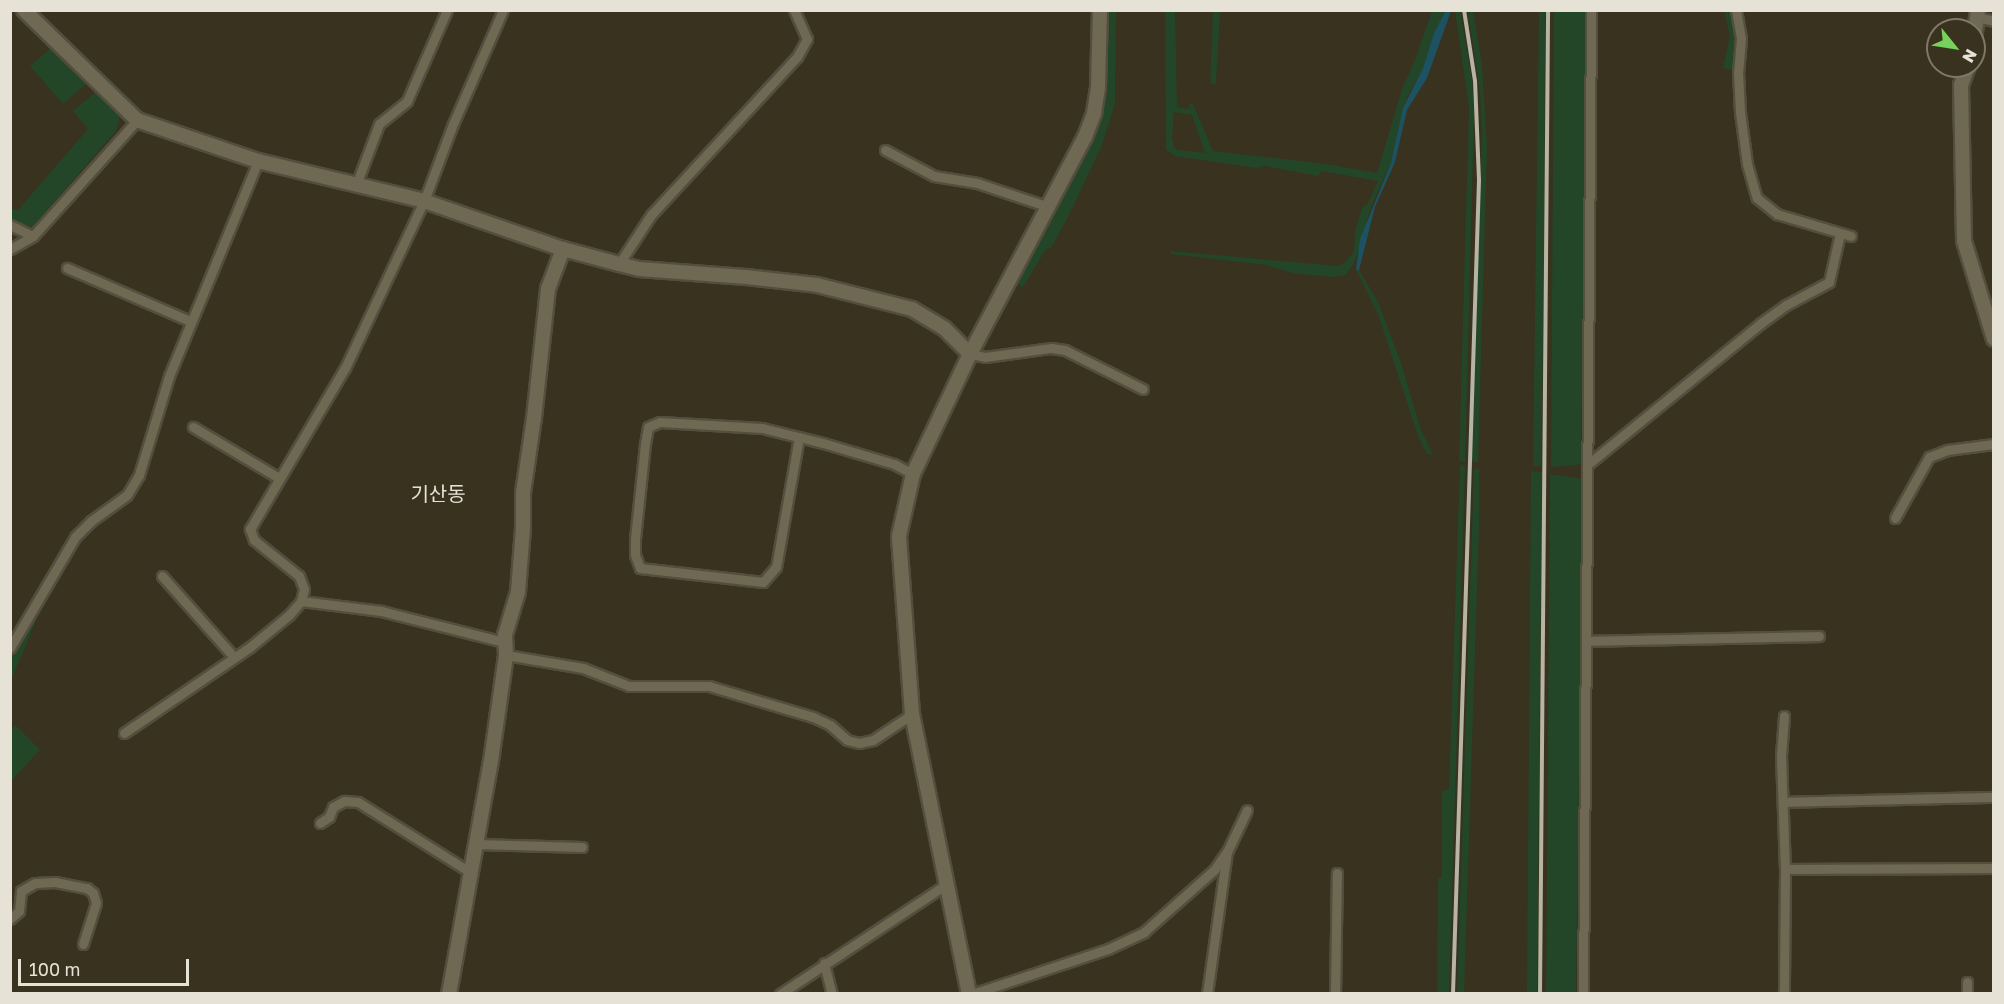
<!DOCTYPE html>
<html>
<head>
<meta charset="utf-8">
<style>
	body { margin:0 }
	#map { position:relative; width:2004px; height:1004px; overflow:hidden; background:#38321f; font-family:"Golos Text","Noto Sans KR",sans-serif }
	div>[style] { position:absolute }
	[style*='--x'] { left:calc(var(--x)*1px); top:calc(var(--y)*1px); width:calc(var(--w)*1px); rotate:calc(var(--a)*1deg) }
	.green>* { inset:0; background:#234629 }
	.water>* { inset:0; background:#1d5262 }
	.roads { filter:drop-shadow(2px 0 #534e3e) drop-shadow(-2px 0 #534e3e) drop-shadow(0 2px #534e3e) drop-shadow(0 -2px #534e3e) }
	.street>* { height:9px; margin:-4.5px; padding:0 4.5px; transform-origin:4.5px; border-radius:4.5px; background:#6f6853 }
	.secondary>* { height:14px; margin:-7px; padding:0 7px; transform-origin:7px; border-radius:7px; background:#6f6853 }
	.rail>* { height:4px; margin:-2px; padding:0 2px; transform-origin:2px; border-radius:2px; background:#b7b3a5 }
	span { translate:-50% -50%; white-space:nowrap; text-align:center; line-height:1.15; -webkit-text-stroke:6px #38321f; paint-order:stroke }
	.quarter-label { font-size:20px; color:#e6e2d6 }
	.frame { position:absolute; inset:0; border:12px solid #e6e2d6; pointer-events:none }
	.north { position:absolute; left:1926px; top:18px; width:60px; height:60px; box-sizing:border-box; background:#38321f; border:2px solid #7e7868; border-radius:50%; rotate:120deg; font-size:16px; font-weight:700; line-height:24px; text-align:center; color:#e6e2d6 }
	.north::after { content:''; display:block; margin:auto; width:21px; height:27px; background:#76d25a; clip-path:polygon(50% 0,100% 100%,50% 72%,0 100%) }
	.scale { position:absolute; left:18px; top:959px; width:171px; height:27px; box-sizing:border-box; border:3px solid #e6e2d6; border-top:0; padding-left:8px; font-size:18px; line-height:21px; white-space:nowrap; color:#e6e2d6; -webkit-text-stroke:4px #38321f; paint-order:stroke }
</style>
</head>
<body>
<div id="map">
	<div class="green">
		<i style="clip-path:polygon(1545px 10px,1544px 272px,1541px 466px,1533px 466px,1539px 11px)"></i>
		<i style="clip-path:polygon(1106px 11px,1116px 11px,1115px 103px,1110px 120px,1101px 147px,1068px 217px,1051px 248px,1046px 249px,1023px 287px,1017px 284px,1093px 132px)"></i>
		<i style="clip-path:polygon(evenodd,1165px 11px,1175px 11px,1177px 107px,1189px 109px,1189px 104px,1193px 104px,1213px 151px,1327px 164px,1377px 173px,1403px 86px,1415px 60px,1432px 11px,1446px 11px,1434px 33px,1423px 68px,1407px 97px,1391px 163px,1371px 207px,1356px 259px,1346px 275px,1333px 277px,1292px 273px,1267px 265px,1171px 254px,1170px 251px,1338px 266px,1345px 263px,1354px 251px,1355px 230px,1363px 206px,1367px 205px,1378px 181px,1321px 171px,1318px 176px,1265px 166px,1256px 168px,1175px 156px,1166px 150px,1165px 11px,1174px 112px,1192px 115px,1205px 153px,1178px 150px,1174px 147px,1172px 137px,1174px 112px)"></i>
		<i style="clip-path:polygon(1213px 11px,1220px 11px,1216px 84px,1210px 84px)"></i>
		<i style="clip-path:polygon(1455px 11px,1460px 11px,1472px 80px,1474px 113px,1465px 462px,1459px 460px,1469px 108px)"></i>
		<i style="clip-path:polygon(1468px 11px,1473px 11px,1482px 64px,1487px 147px,1478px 462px,1471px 462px,1482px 138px,1480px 91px)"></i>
		<i style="clip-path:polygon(1554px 11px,1586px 11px,1581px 462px,1578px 465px,1551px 467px)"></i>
		<i style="clip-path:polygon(1724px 11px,1731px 11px,1734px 29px,1735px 71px,1723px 68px,1730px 36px)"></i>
		<i style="clip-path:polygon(53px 46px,88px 82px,63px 104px,30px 66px)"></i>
		<i style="clip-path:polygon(97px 91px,120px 116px,116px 131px,33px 226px,20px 226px,11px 219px,10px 208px,18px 210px,88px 129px,73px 111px)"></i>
		<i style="clip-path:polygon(1356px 270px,1359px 270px,1378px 302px,1401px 363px,1421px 430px,1433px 455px,1427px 454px,1418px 436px,1378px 314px)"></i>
		<i style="clip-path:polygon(1460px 465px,1465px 466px,1449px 993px,1437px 994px,1438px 878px,1442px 877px,1442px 791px,1449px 789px)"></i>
		<i style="clip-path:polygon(1474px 468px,1479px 469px,1479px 527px,1464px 993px,1457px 994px)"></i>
		<i style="clip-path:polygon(1531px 471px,1542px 472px,1537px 994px,1527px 993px)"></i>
		<i style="clip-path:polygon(1550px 474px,1583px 479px,1576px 993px,1546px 994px)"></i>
		<i style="clip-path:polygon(32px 618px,36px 621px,11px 680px,11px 655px)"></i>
		<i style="clip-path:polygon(15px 725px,40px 750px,11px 781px,11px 730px)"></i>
	</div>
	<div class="water">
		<i style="clip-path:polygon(1446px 10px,1451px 11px,1427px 78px,1407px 110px,1395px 162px,1375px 207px,1359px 270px,1356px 270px,1360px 239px,1391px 163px,1403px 108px,1423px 68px,1434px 33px)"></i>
	</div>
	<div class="roads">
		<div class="street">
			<i style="--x:1736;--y:10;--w:29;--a:80"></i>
			<i style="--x:1741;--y:39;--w:33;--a:95"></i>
			<i style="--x:1738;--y:72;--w:40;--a:87.1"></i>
			<i style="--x:1740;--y:112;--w:52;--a:82.3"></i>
			<i style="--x:1747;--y:164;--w:35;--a:74"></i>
			<i style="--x:1757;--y:198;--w:26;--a:39"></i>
			<i style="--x:1777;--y:214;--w:77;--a:16.6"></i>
			<i style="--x:1977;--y:17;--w:17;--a:13"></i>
			<i style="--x:885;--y:150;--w:55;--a:28"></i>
			<i style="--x:934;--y:176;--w:44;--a:9.2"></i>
			<i style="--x:977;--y:183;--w:76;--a:18.4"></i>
			<i style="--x:356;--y:185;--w:65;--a:-69.3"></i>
			<i style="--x:379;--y:124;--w:36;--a:-39"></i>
			<i style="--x:407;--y:101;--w:99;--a:-66.3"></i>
			<i style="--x:10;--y:225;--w:25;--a:26"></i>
			<i style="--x:10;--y:249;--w:26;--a:-29"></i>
			<i style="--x:33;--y:236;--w:156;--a:-48.1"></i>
			<i style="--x:619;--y:264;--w:59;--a:-56.9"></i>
			<i style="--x:651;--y:215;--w:215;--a:-47.3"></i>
			<i style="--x:797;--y:57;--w:21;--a:-61"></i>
			<i style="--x:807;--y:39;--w:32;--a:-114"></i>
			<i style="--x:67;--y:268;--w:134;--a:23.3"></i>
			<i style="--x:970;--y:354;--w:15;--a:11"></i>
			<i style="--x:985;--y:357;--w:67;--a:-7.8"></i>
			<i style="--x:1051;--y:348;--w:14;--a:8"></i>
			<i style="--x:1065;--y:350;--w:87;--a:26.6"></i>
			<i style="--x:193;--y:427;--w:100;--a:30.7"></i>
			<i style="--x:799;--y:437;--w:132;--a:100"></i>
			<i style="--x:776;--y:567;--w:20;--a:131"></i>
			<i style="--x:763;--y:582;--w:124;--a:-173.5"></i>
			<i style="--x:640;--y:568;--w:14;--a:-111"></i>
			<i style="--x:635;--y:555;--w:16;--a:-90"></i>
			<i style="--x:635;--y:539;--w:96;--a:-84"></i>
			<i style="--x:645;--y:444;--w:17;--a:-80"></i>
			<i style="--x:648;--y:427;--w:13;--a:-23"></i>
			<i style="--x:660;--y:422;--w:102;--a:3.4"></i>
			<i style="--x:762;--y:428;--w:38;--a:14"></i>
			<i style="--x:799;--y:437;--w:25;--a:14"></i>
			<i style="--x:823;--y:443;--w:74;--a:16.5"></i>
			<i style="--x:894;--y:464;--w:21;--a:28"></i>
			<i style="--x:1587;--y:465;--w:225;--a:-39.2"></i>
			<i style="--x:1761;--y:323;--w:31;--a:-36"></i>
			<i style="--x:1786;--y:305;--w:49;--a:-28.1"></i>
			<i style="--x:1829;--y:282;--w:50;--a:-77.3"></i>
			<i style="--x:1895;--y:518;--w:70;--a:-60.9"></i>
			<i style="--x:1929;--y:457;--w:19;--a:-21"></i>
			<i style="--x:1947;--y:450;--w:47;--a:-7.3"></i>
			<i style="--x:162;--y:576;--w:107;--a:48.4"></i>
			<i style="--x:301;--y:601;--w:12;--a:-76"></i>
			<i style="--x:304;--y:589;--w:14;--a:-111"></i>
			<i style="--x:299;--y:576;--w:58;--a:-141.3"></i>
			<i style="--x:254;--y:540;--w:12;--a:-110"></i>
			<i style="--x:250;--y:529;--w:187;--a:-59.5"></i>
			<i style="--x:345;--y:368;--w:185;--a:-64.7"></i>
			<i style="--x:424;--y:201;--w:82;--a:-69.4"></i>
			<i style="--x:453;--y:124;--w:124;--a:-66.3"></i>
			<i style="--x:1586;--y:641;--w:233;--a:-1.2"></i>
			<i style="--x:10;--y:648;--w:129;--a:-59.6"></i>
			<i style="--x:75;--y:537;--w:23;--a:-45"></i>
			<i style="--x:91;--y:521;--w:44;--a:-35.8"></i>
			<i style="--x:127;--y:495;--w:23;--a:-59"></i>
			<i style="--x:139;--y:475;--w:103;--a:-73.1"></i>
			<i style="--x:169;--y:376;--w:233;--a:-67.5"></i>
			<i style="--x:506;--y:655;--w:78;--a:9.6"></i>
			<i style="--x:583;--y:668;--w:49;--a:21.4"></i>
			<i style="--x:629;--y:686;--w:80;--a:0"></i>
			<i style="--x:709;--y:686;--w:109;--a:16.6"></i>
			<i style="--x:813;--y:717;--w:19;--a:25"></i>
			<i style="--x:830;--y:725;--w:23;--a:41"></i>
			<i style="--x:847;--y:740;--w:12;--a:14"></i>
			<i style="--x:859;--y:743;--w:14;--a:-12"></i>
			<i style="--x:873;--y:740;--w:47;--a:-33.7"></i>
			<i style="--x:1784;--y:716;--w:40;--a:94.3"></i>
			<i style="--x:1781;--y:756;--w:113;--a:88"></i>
			<i style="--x:1785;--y:869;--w:125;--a:90.5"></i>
			<i style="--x:124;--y:733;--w:153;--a:-34.3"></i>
			<i style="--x:250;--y:647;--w:50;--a:-39.4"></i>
			<i style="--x:289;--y:615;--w:18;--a:-49"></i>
			<i style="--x:301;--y:601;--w:81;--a:7.1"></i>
			<i style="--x:381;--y:611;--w:127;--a:14.1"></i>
			<i style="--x:1783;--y:802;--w:211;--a:-1.4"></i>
			<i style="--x:320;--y:823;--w:11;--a:-34"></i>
			<i style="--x:329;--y:817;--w:11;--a:-68"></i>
			<i style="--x:333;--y:807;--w:13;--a:-29"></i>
			<i style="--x:344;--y:801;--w:14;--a:4"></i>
			<i style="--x:358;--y:802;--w:132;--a:32"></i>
			<i style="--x:477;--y:844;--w:105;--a:1.6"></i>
			<i style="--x:1785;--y:869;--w:209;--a:-0.3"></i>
			<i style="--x:10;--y:919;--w:12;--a:-42"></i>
			<i style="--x:19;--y:911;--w:20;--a:-84"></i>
			<i style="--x:21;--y:891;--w:16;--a:-30"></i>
			<i style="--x:35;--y:883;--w:20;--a:-3"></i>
			<i style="--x:55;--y:882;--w:33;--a:11"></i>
			<i style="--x:87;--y:888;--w:8;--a:40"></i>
			<i style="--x:93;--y:893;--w:10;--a:73"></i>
			<i style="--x:96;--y:903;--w:43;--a:107.6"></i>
			<i style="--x:824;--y:963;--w:32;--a:76"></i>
			<i style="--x:1967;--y:982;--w:12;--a:90"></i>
			<i style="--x:780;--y:994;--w:198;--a:-33.4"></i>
			<i style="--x:972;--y:994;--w:143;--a:-18.3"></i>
			<i style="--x:1108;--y:949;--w:40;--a:-25"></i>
			<i style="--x:1144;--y:932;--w:94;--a:-41.5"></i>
			<i style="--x:1214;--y:870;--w:24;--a:-55"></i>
			<i style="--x:1228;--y:850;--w:44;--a:-64.6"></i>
			<i style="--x:1207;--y:994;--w:143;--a:-82"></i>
			<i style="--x:1335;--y:994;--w:121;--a:-89.1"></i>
			<i style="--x:1583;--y:994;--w:984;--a:-89.53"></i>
		</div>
		<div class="secondary">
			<i style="--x:24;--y:10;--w:158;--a:44.2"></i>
			<i style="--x:137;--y:120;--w:128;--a:18.7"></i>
			<i style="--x:258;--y:161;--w:171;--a:13.5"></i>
			<i style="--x:424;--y:201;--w:147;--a:19.1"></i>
			<i style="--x:563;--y:249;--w:58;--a:15"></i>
			<i style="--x:619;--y:264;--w:21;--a:14"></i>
			<i style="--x:639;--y:269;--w:107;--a:4.3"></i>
			<i style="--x:746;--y:277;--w:71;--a:6.4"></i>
			<i style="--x:817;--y:285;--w:98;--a:14.2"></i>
			<i style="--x:912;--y:309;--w:37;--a:31"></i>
			<i style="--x:944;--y:328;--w:37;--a:45"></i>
			<i style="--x:1974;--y:39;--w:29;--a:-82"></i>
			<i style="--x:1968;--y:66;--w:20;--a:110"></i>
			<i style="--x:1961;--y:85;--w:156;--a:88.9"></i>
			<i style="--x:1964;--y:241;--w:102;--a:73"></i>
			<i style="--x:449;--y:994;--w:237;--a:-79.8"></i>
			<i style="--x:491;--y:761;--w:107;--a:-81.9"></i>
			<i style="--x:506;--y:655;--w:20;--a:-93"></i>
			<i style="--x:505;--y:635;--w:45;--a:-73.2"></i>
			<i style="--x:518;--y:592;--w:64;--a:-85.5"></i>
			<i style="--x:523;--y:528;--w:35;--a:-90"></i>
			<i style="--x:523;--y:493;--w:76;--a:-81.7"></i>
			<i style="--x:534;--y:418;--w:130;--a:-83.8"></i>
			<i style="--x:548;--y:289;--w:43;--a:-69.4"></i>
			<i style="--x:969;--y:994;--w:286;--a:-101.5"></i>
			<i style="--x:912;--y:714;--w:178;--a:-94.2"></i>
			<i style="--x:899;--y:536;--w:64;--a:-77.3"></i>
			<i style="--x:913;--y:474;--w:133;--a:-64.6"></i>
			<i style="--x:970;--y:354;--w:246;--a:-62.1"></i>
			<i style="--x:1085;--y:137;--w:26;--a:-69"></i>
			<i style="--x:1094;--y:113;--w:26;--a:-81"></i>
			<i style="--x:1098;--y:87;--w:77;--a:-88.5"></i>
		</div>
	</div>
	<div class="rail">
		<i style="--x:1453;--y:994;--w:814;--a:-88.17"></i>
		<i style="--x:1479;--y:180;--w:99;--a:-92.3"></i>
		<i style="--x:1475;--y:81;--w:72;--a:-98.8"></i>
		<i style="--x:1540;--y:994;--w:984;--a:-89.53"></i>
	</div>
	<div class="quarter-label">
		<span style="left:438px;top:493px">기산동</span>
	</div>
	<div class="frame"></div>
	<div class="north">N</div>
	<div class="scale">100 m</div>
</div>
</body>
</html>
